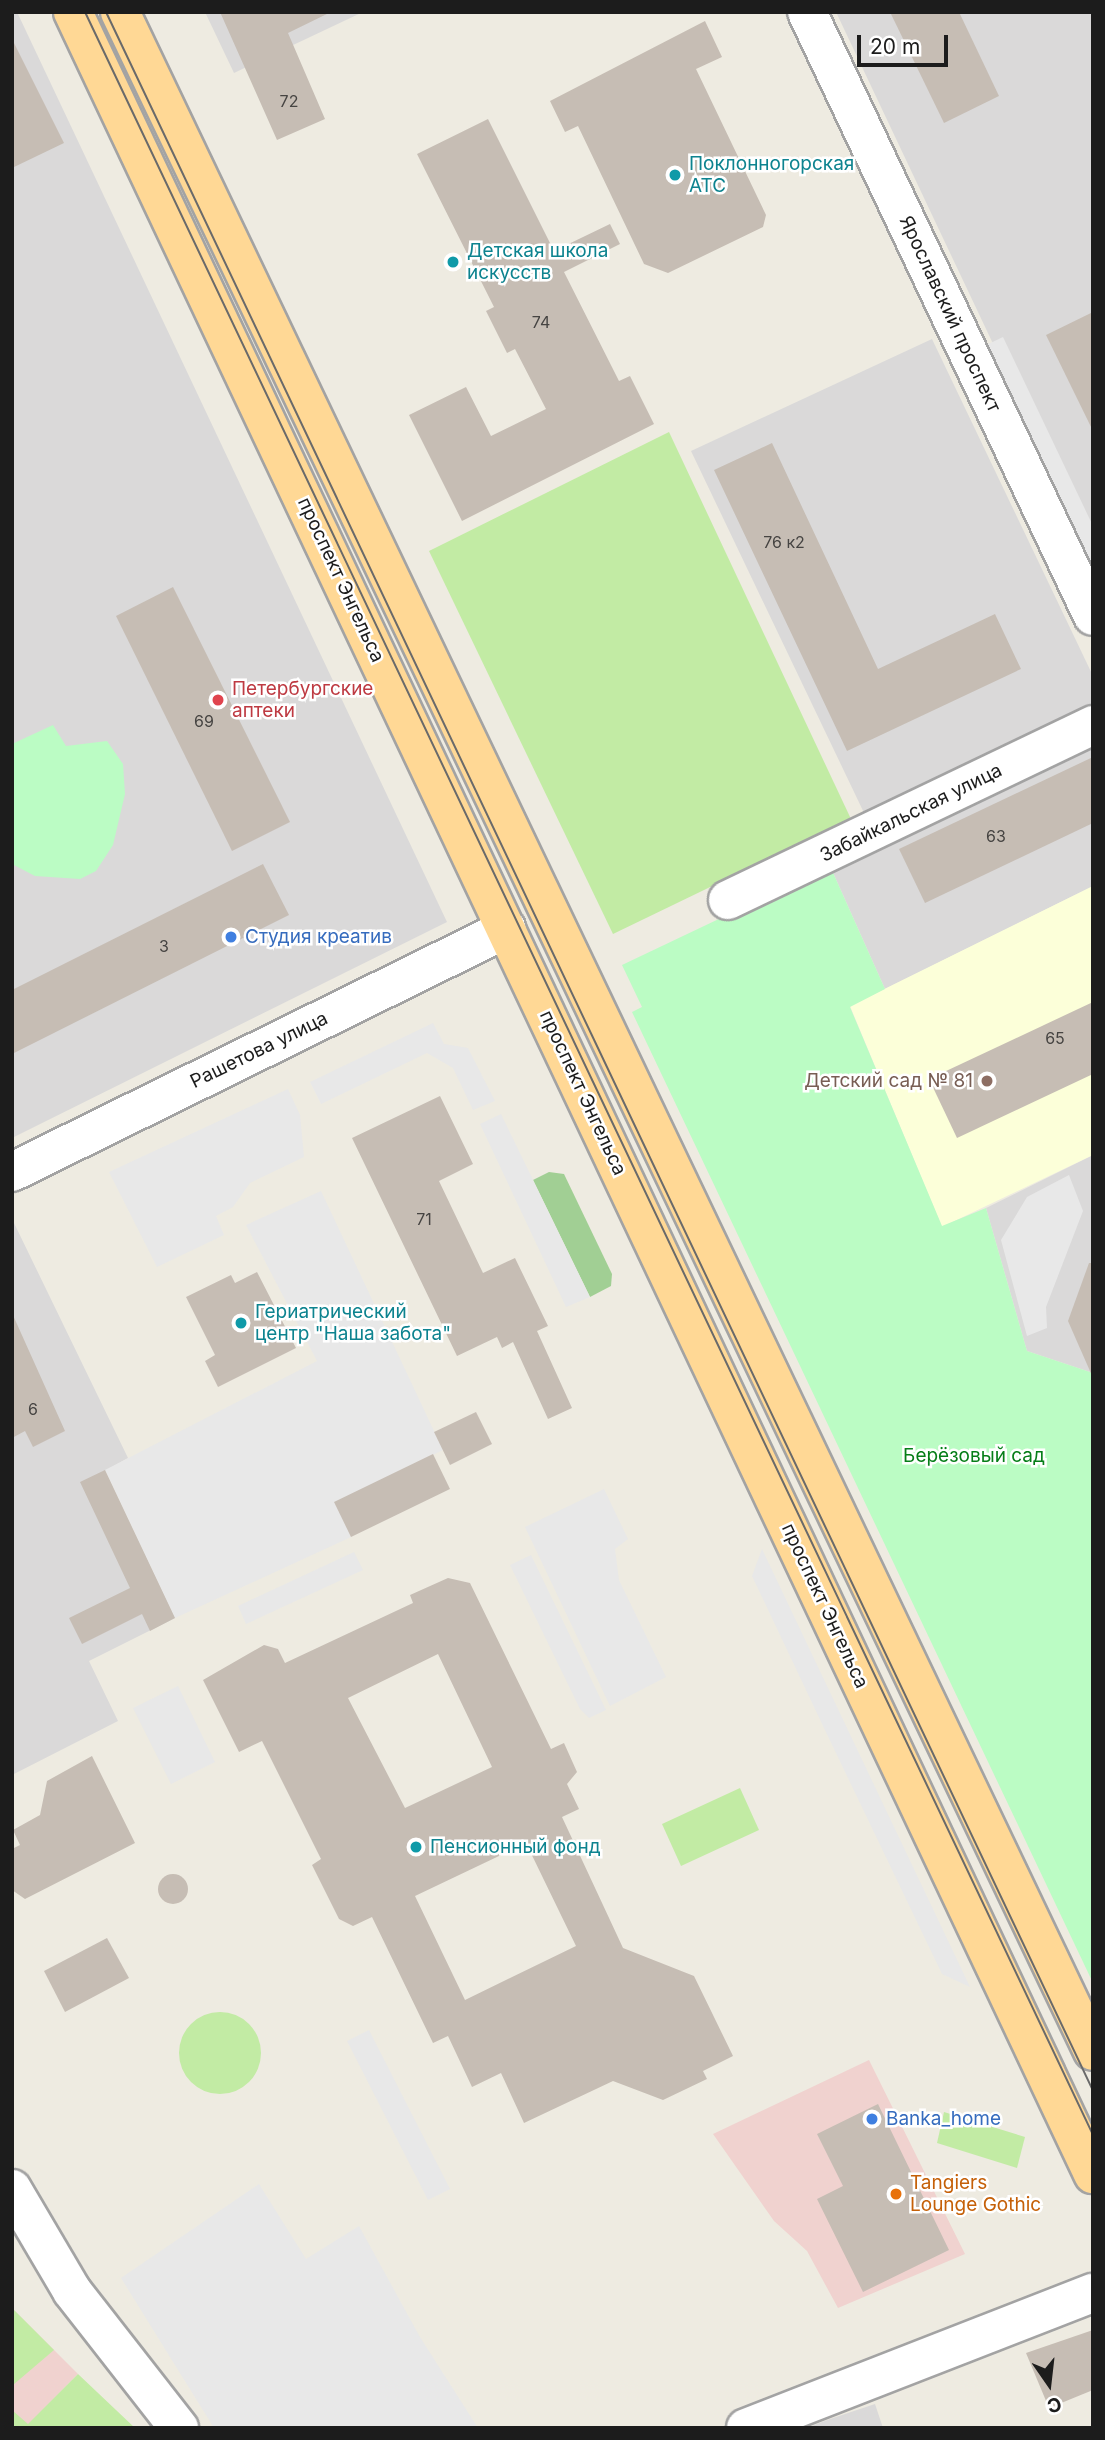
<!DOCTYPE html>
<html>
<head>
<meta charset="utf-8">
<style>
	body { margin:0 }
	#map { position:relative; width:1105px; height:2440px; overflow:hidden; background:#eeebe1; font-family:Inter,sans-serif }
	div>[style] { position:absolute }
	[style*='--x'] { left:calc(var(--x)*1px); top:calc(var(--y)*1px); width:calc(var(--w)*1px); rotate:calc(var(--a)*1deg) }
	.residential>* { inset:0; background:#dad9d9 }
	.commercial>* { inset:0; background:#f0d2cf }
	.education>* { inset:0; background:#fcffd9 }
	.grass>* { inset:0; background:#c2eba4 }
	.round { border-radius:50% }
	.forest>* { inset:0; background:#a1cf94 }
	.park>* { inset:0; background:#bbfcc4 }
	.parking>* { inset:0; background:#e8e8e8 }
	.building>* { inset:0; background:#c6bdb4 }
	.roads { filter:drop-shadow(2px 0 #a3a3a3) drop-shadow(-2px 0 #a3a3a3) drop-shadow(0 2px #a3a3a3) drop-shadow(0 -2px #a3a3a3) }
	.minor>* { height:38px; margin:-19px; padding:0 19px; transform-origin:19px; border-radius:19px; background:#fff }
	.major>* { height:38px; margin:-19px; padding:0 19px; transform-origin:19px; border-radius:19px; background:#ffd895 }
	.tram>* { height:2px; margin:-1px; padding:0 1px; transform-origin:1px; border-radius:1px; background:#6a6a6a }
	.dots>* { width:19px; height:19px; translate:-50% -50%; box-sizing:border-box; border:4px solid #fff; border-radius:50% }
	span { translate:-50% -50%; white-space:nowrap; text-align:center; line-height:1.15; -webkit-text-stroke:5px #fff; paint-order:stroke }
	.number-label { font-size:16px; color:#464442 }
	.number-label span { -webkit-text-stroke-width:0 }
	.culture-label { font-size:19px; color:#0d838f }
	.left { translate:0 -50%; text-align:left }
	.street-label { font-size:19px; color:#1c1c1c }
	.health-label { font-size:19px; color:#be3a42 }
	.shop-label { font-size:19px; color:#366cbe }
	.education-label { font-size:19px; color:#785e54 }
	.right { translate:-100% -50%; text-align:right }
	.park-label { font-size:19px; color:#067e18 }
	.food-label { font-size:19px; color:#c56008 }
	.frame { position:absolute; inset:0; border:14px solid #1c1c1c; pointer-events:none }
	.north { position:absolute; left:1014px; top:2349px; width:70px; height:70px; -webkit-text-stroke:5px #fff; paint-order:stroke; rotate:166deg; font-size:19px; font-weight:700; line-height:28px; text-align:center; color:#1c1c1c }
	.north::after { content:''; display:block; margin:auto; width:24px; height:32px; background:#1c1c1c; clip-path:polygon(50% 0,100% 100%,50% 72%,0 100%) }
	.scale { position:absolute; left:857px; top:35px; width:91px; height:32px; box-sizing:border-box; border:4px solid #1c1c1c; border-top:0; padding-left:9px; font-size:21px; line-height:24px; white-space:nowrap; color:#1c1c1c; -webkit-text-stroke:5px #fff; paint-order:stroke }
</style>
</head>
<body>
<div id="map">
	<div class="residential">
		<i style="clip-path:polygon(12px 12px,17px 12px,447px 922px,12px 1138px)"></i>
		<i style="clip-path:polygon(205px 12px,363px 12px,234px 73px)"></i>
		<i style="clip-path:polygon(836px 12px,1093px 12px,1093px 555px)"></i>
		<i style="clip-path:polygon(932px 339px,1093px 676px,1093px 707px,866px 817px,691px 451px)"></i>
		<i style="clip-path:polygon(1093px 744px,1093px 886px,885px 989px,830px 866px)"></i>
		<i style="clip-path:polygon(1093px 1155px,1093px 1373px,1027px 1351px,986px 1208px)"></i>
		<i style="clip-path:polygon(14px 1223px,128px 1458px,105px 1471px,175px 1618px,89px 1661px,118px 1721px,12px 1775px)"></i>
		<i style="clip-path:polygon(875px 2404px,883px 2428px,806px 2428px,830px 2419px)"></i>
	</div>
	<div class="commercial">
		<i style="clip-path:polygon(869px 2060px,965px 2254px,838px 2308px,807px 2251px,774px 2221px,713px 2134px)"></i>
		<i style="clip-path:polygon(12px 2308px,78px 2374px,25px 2428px,12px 2428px)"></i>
	</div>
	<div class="education">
		<i style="clip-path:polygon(1093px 886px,1093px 1155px,942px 1227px,850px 1006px)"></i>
	</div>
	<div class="grass">
		<i style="clip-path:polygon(669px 432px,851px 819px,613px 934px,429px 551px)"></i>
		<i style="clip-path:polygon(740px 1788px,759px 1830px,681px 1866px,662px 1824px)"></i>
		<i class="round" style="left:179px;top:2012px;width:82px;height:82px"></i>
		<i style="clip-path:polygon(944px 2112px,1025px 2137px,1017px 2168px,937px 2143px)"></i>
		<i style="clip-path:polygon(12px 2308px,54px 2350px,13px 2385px,12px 2384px)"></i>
		<i style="clip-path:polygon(78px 2374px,135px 2428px,12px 2428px,12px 2410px,28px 2424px)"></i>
	</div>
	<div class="forest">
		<i style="clip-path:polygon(549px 1172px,564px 1174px,612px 1274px,611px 1286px,590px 1297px,533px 1180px)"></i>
	</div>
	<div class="park">
		<i style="clip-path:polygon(53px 725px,66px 746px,107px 741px,123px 764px,125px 794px,113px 845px,96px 871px,80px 879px,35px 876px,12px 864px,12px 744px)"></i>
		<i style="clip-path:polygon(830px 866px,885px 989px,850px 1007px,942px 1226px,986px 1208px,1027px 1351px,1093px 1373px,1093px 1983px,632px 1012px,642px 1007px,622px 965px)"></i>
	</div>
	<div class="parking">
		<i style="clip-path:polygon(1003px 337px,1093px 526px,1093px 580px,982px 347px)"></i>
		<i style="clip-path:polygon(433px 1023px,444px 1044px,468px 1048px,495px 1101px,473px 1110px,453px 1068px,427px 1053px,321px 1104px,310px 1082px)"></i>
		<i style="clip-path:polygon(288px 1089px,300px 1115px,304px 1157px,250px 1183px,233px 1207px,216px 1216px,224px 1235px,157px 1267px,109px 1172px)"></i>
		<i style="clip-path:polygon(501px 1114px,590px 1297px,566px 1307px,480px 1124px)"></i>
		<i style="clip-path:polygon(1069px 1175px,1083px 1211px,1046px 1307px,1047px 1328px,1027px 1336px,1001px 1240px,1027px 1197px)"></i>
		<i style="clip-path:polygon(321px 1191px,443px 1450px,335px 1502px,351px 1537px,175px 1618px,105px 1470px,317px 1361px,246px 1225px)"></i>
		<i style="clip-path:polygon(604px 1489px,628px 1539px,615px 1549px,619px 1580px,666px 1677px,610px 1706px,525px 1527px)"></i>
		<i style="clip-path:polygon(762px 1549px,970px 1987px,942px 1974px,824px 1728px,752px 1576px)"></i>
		<i style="clip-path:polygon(354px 1552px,363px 1570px,246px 1624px,238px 1606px)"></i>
		<i style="clip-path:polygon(531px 1555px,606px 1710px,589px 1718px,580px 1709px,510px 1565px)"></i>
		<i style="clip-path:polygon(178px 1686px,215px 1762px,171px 1784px,133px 1708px)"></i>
		<i style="clip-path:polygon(369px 2030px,450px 2189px,428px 2200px,347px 2041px)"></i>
		<i style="clip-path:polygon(259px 2184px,306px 2259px,359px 2226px,420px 2337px,478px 2428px,214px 2428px,121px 2278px)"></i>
	</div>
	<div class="building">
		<i style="clip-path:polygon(220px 12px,331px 12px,288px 33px,325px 119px,277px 140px)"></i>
		<i style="clip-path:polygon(890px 12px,959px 12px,999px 96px,944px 123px)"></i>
		<i style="clip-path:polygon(705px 21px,722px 57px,696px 69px,766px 215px,763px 227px,668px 273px,644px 264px,578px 126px,565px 132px,550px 101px)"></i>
		<i style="clip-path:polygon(12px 39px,64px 143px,12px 168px)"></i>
		<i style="clip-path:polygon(488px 119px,554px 251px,610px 224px,620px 244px,564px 272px,619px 381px,630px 376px,654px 424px,462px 521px,409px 415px,466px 387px,491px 436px,546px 409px,515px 349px,507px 353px,486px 311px,494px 307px,417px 154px)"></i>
		<i style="clip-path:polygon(1093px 312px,1093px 431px,1046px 335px)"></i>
		<i style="clip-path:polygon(772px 443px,878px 669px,995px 614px,1021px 669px,847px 751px,714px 470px)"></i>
		<i style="clip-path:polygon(173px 587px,290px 822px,232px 851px,116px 616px)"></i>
		<i style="clip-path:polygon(1093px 757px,1093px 823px,925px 903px,899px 849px)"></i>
		<i style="clip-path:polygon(263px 864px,289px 915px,12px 1054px,12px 990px)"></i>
		<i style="clip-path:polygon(1093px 1002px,1093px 1074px,957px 1138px,929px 1079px)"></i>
		<i style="clip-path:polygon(440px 1096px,473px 1164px,439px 1181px,483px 1273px,515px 1258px,548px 1326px,537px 1331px,572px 1408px,548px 1419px,513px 1342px,502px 1348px,497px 1337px,457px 1356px,352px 1138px)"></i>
		<i style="clip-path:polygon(1089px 1263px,1093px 1263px,1093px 1378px,1068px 1321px)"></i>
		<i style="clip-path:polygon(257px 1272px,296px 1348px,218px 1387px,205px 1361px,215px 1355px,186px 1297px,231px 1275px,235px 1283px)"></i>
		<i style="clip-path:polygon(12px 1313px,65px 1431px,33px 1447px,25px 1431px,12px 1438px)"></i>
		<i style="clip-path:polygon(476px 1412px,492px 1444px,450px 1465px,434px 1432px)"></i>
		<i style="clip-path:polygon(433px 1454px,450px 1489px,351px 1537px,334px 1502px)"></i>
		<i style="clip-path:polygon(105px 1470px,175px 1618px,150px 1631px,142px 1614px,82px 1644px,69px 1618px,130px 1588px,80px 1482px)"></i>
		<i style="clip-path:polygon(evenodd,448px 1578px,470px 1583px,551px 1749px,564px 1743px,577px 1772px,567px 1784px,579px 1809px,562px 1817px,623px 1948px,694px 1976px,733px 2056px,703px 2071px,707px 2079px,663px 2100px,613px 2081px,524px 2123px,501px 2073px,472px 2087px,448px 2036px,433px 2043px,372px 1917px,353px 1926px,339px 1919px,312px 1865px,321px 1859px,262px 1741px,239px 1752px,203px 1680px,264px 1645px,278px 1649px,285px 1663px,413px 1603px,410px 1595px,448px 1578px,438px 1654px,492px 1767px,405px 1808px,348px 1698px,438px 1654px,448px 1578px,526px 1843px,576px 1946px,465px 2000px,415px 1896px,526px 1843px)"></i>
		<i style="clip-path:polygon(92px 1756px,135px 1843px,25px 1899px,12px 1890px,12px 1849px,20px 1845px,13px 1830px,40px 1815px,47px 1781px)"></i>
		<i class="round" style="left:158px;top:1874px;width:30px;height:30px"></i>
		<i style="clip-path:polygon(107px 1938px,129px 1978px,65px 2012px,44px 1971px)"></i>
		<i style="clip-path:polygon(878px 2104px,949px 2250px,863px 2292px,817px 2199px,843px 2186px,817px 2134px)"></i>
		<i style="clip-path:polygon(1093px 2330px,1093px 2390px,1049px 2408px,1026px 2353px)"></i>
	</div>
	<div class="roads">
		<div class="minor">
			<i style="--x:807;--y:12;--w:668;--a:64.66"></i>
			<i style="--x:728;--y:900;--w:405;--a:-25.6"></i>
			<i style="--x:12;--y:1172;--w:551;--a:-26.19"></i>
			<i style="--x:12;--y:2189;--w:118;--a:59.5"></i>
			<i style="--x:72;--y:2291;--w:174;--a:52"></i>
			<i style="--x:746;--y:2428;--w:372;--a:-21.3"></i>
		</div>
		<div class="major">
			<i style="--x:73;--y:12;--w:2391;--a:64.74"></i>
			<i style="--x:120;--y:12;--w:2259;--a:64.49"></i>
		</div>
	</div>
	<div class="tram">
		<i style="--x:85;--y:12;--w:2350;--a:64.6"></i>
		<i style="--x:106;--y:12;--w:2301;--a:64.6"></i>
	</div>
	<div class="dots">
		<i style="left:675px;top:175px;background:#0f9aa8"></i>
		<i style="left:453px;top:262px;background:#0f9aa8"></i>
		<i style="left:218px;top:700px;background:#e0444e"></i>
		<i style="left:231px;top:937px;background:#3f7fe0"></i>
		<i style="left:987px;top:1081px;background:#8d6e63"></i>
		<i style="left:241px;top:1323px;background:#0f9aa8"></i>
		<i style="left:416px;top:1847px;background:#0f9aa8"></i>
		<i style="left:872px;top:2119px;background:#3f7fe0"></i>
		<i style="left:896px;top:2194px;background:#e8710a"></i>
	</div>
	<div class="number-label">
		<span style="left:289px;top:101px">72</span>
		<span style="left:541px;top:322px">74</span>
		<span style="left:784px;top:542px">76 к2</span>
		<span style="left:204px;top:721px">69</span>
		<span style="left:996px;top:836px">63</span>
		<span style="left:164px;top:946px">3</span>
		<span style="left:1055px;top:1038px">65</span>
		<span style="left:424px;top:1219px">71</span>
		<span style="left:33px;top:1409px">6</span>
	</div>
	<div class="culture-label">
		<span class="left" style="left:689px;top:175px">Поклонногорская<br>АТС</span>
		<span class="left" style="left:467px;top:262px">Детская школа<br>искусств</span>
		<span class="left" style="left:255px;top:1323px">Гериатрический<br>центр "Наша забота"</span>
		<span class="left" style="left:430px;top:1847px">Пенсионный фонд</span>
	</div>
	<div class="street-label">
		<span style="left:950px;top:314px;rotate:65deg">Ярославский проспект</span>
		<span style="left:341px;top:580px;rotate:65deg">проспект Энгельса</span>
		<span style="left:911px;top:813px;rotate:-26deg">Забайкальская улица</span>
		<span style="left:259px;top:1050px;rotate:-26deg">Рашетова улица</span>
		<span style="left:583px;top:1093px;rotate:65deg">проспект Энгельса</span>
		<span style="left:825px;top:1606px;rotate:65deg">проспект Энгельса</span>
	</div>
	<div class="health-label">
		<span class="left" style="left:232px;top:700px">Петербургские<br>аптеки</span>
	</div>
	<div class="shop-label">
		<span class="left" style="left:245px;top:937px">Студия креатив</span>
		<span class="left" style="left:886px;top:2119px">Banka_home</span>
	</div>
	<div class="education-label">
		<span class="right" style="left:973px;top:1081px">Детский сад № 81</span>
	</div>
	<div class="park-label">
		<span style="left:974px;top:1456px">Берёзовый сад</span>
	</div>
	<div class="food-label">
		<span class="left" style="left:910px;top:2194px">Tangiers<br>Lounge Gothic</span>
	</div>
	<div class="frame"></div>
	<div class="north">С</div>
	<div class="scale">20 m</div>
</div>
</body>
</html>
